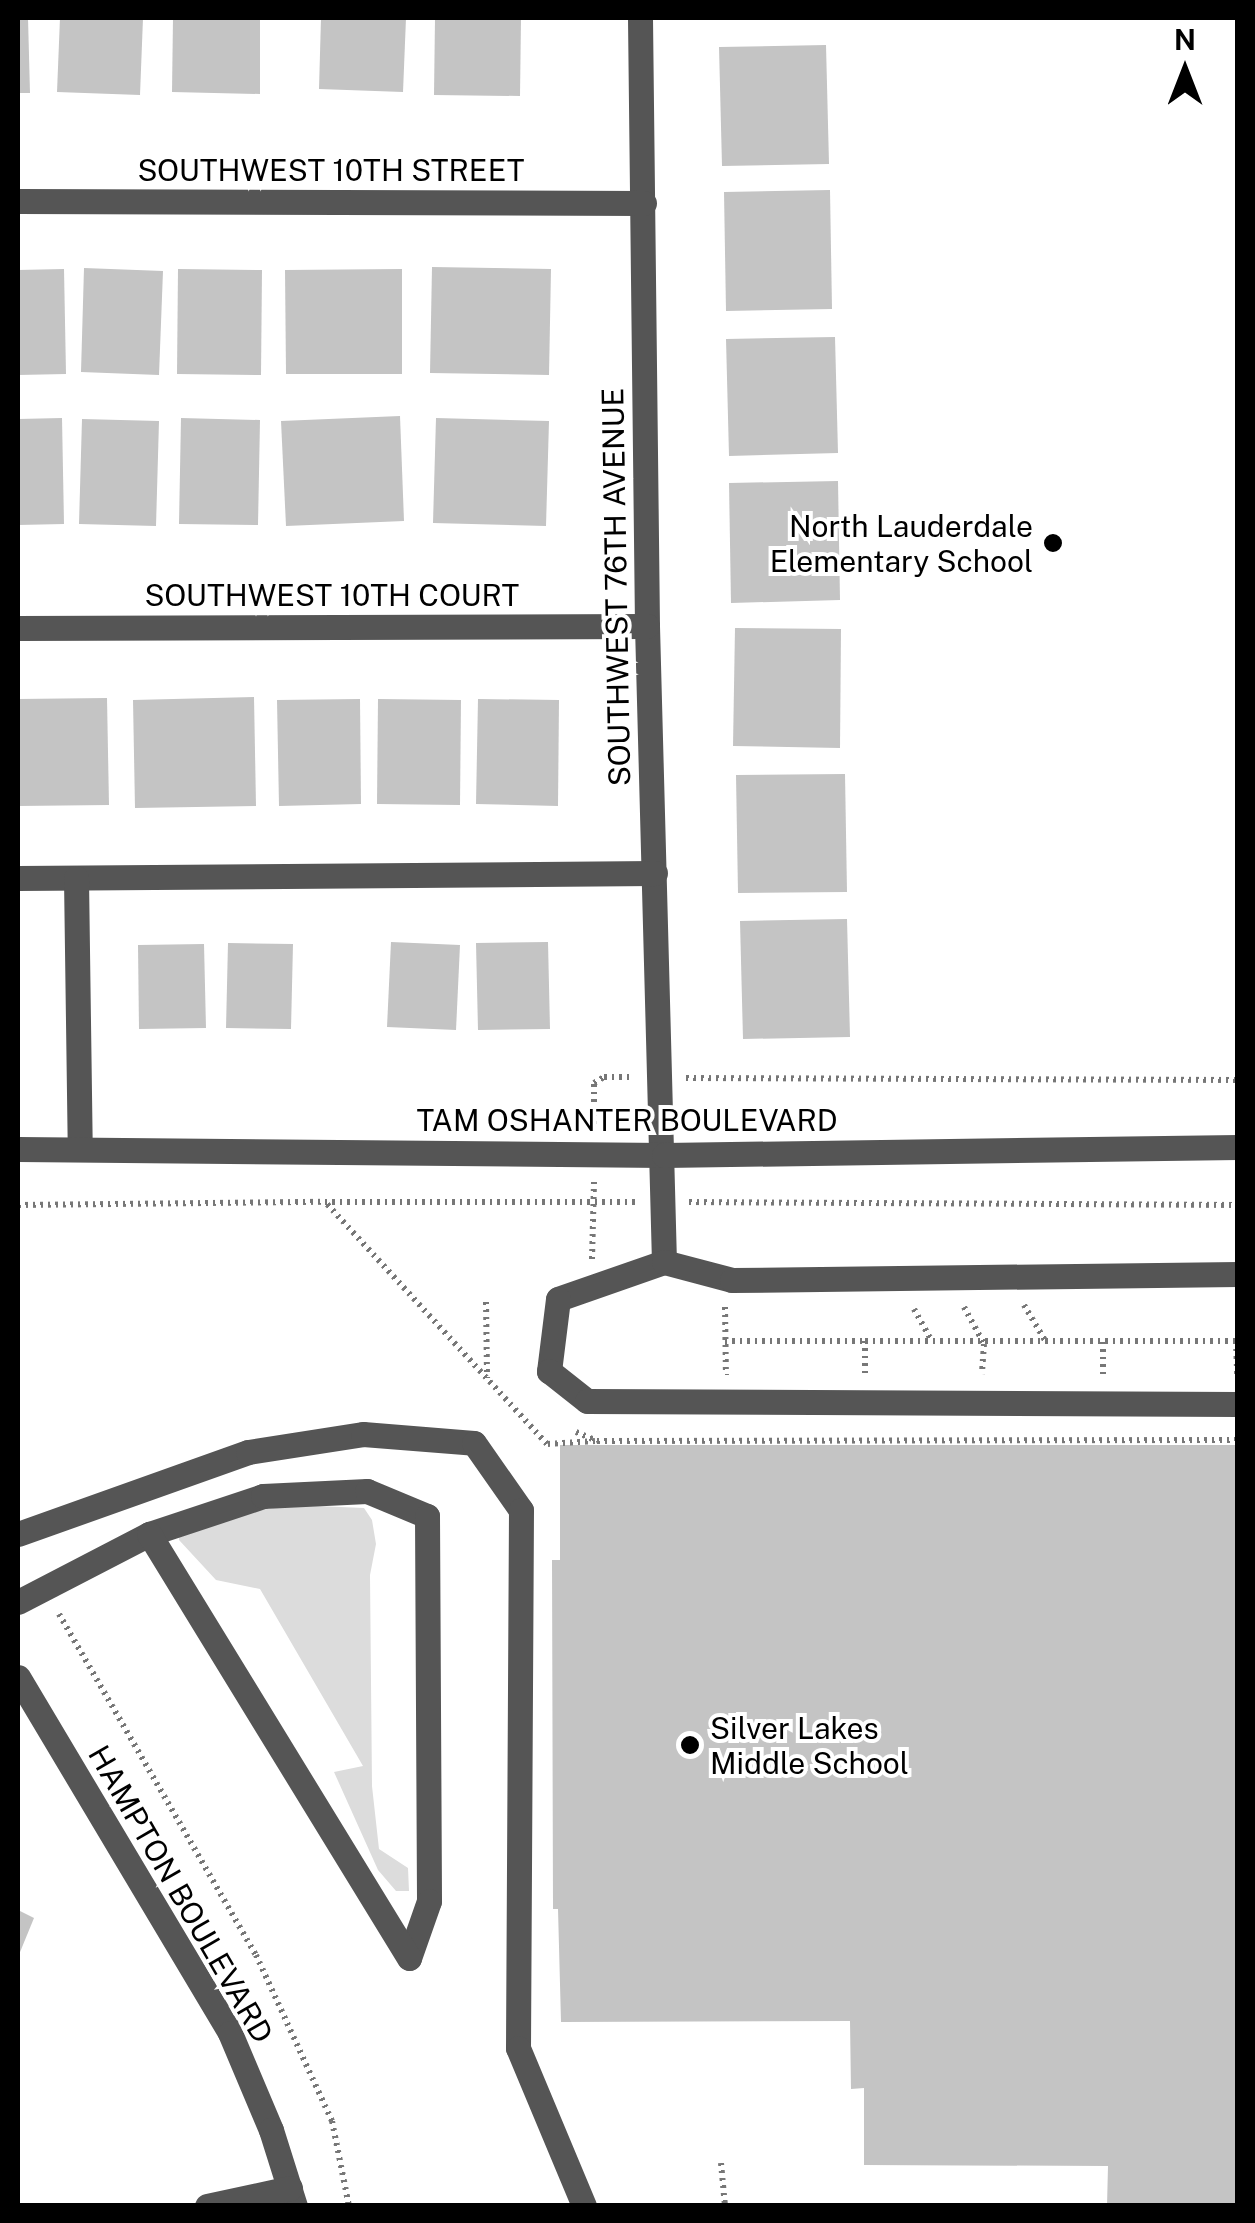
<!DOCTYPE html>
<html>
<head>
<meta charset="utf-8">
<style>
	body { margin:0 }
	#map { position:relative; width:1255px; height:2223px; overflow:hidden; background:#fff; font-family:"Public Sans",sans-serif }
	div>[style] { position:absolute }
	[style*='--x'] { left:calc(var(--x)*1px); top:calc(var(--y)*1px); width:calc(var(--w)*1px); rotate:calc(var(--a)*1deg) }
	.green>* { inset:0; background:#dcdcdc }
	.building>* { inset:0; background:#c4c4c4 }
	.path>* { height:6px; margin-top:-3px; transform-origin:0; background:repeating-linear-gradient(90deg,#777 0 2.5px,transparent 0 7.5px) }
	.minor>* { height:25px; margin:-12.5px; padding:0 12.5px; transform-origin:12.5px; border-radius:12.5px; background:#555 }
	.dots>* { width:28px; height:28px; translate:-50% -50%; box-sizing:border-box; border:5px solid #fff; border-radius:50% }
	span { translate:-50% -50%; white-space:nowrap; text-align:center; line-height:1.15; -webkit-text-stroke:8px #fff; paint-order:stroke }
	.street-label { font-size:30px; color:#000 }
	.poi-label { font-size:30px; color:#000 }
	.right { translate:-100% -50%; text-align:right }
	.left { translate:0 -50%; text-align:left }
	.frame { position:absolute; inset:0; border:20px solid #000; pointer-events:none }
	.north { position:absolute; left:1135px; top:20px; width:100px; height:100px; -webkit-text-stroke:8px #fff; paint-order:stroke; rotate:0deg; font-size:28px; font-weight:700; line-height:40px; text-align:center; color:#000 }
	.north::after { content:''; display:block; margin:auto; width:35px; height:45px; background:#000; clip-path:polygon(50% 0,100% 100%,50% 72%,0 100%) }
</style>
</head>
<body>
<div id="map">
	<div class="green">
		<i style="clip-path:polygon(293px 1505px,364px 1508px,372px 1520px,376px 1544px,370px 1575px,372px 1786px,379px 1849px,408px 1868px,409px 1891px,396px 1891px,378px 1870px,334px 1772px,363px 1766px,260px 1589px,216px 1580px,179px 1540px,178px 1532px,235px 1514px)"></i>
	</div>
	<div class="building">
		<i style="clip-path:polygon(18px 18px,28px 18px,30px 93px,18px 93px)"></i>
		<i style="clip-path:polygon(60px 18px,143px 18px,140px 95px,57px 92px)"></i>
		<i style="clip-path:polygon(173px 18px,260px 18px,260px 94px,172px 92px)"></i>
		<i style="clip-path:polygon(321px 18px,406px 18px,403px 92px,319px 89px)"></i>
		<i style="clip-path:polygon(435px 18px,521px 18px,520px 96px,434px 95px)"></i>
		<i style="clip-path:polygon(826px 45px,829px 164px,722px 166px,719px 47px)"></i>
		<i style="clip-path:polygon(830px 190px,832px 309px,726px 311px,724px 192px)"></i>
		<i style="clip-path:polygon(432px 267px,551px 269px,549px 375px,430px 373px)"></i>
		<i style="clip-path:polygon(84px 268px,163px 271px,159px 375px,81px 372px)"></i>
		<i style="clip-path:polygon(64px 269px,66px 374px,18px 375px,18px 270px)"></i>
		<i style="clip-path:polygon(178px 269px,262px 270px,261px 375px,177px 374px)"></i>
		<i style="clip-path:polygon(402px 269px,402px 374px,286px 374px,285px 270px)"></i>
		<i style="clip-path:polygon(835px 337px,838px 453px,729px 456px,726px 339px)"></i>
		<i style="clip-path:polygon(400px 416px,404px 521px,286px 526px,281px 421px)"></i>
		<i style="clip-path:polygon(62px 418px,64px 524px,18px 525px,18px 419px)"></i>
		<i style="clip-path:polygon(181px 418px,260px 420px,258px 525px,179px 524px)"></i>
		<i style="clip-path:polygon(436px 418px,549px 421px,546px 526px,433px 523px)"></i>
		<i style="clip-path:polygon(82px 419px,159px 421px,156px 526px,79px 524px)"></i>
		<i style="clip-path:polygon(838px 481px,840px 600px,731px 603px,729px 483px)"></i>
		<i style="clip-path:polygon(735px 628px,841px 629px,840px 748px,733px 746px)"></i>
		<i style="clip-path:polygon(254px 697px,256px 806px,135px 808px,133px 700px)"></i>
		<i style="clip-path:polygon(107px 698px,109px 805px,18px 806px,18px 699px)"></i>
		<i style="clip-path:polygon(360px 699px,361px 804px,279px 806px,277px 700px)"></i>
		<i style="clip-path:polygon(378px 699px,461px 700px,460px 805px,377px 804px)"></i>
		<i style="clip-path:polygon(478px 699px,559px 700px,558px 806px,476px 804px)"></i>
		<i style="clip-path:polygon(845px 774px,847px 892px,738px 893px,736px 775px)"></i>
		<i style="clip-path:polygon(847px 919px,850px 1037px,743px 1039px,740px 921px)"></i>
		<i style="clip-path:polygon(391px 942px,460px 945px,456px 1030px,387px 1027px)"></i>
		<i style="clip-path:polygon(548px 942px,550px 1029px,478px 1030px,476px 943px)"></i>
		<i style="clip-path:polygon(228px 943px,293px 944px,291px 1029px,226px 1028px)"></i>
		<i style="clip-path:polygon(204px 944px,206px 1028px,139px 1029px,138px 945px)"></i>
		<i style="clip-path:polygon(560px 1445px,1238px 1445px,1238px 2206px,1107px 2206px,1108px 2166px,864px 2165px,864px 2088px,851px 2089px,850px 2021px,561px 2022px,558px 1909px,553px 1909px,552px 1560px,560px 1560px)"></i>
		<i style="clip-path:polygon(18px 1910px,34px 1918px,18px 1957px)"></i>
	</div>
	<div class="path">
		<i style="--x:686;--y:1078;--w:552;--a:0.21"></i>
		<i style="--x:594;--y:1124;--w:41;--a:-90"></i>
		<i style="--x:594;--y:1083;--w:12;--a:-31"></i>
		<i style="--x:604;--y:1077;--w:29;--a:0"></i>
		<i style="--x:689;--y:1202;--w:549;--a:0.31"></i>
		<i style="--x:18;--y:1205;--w:307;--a:-0.6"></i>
		<i style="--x:592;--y:1259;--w:77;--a:-88.5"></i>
		<i style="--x:486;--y:1302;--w:76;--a:89.2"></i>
		<i style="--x:1024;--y:1305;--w:43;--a:59.3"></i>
		<i style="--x:725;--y:1307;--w:68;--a:89.2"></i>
		<i style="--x:964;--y:1307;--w:42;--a:61.6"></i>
		<i style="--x:984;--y:1344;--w:30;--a:94"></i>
		<i style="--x:914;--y:1309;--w:37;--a:61"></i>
		<i style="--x:725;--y:1341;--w:140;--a:0"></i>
		<i style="--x:865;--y:1341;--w:34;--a:90"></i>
		<i style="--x:865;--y:1341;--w:373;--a:0"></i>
		<i style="--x:1236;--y:1341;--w:33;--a:88"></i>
		<i style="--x:1103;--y:1342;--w:34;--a:90"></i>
		<i style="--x:576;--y:1432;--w:23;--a:23"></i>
		<i style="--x:597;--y:1441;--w:641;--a:-0.09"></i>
		<i style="--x:595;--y:1441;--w:48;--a:176.4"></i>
		<i style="--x:547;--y:1444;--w:328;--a:-132.5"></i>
		<i style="--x:325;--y:1202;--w:311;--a:0"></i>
		<i style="--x:59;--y:1614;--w:394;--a:60"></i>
		<i style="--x:256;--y:1955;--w:183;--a:65.4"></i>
		<i style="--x:332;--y:2121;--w:87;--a:78.7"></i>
		<i style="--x:721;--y:2163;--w:43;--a:84.7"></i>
	</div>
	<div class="minor">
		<i style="--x:640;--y:18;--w:608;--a:89.34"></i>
		<i style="--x:647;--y:626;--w:636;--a:88.47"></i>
		<i style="--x:664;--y:1262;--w:112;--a:160.8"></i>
		<i style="--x:558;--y:1299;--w:73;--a:97.1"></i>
		<i style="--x:549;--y:1371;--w:48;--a:38.3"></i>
		<i style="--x:587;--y:1401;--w:651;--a:0.26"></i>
		<i style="--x:18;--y:201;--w:626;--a:0.18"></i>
		<i style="--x:18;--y:628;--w:629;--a:-0.18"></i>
		<i style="--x:18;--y:878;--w:637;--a:-0.45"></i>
		<i style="--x:76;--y:878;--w:271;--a:89.2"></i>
		<i style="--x:18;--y:1149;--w:646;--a:0.53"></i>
		<i style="--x:664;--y:1155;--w:574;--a:-0.8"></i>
		<i style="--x:664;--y:1262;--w:70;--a:14.8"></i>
		<i style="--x:732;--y:1280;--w:506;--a:-0.68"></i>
		<i style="--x:18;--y:1534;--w:244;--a:-19.6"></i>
		<i style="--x:248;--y:1452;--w:116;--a:-8.9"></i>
		<i style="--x:363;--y:1434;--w:111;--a:4.6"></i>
		<i style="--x:474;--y:1443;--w:82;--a:55"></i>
		<i style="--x:521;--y:1510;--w:538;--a:90.32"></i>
		<i style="--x:518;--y:2048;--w:171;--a:67.3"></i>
		<i style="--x:18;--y:1602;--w:148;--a:-27.4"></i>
		<i style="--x:149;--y:1534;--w:120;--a:-18.4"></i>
		<i style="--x:263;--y:1496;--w:104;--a:-2.8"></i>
		<i style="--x:367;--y:1491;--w:65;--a:22.6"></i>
		<i style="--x:427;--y:1516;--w:385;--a:89.7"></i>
		<i style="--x:429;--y:1901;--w:60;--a:109.3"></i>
		<i style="--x:409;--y:1958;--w:497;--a:-121.5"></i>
		<i style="--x:18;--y:1677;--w:414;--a:59.2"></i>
		<i style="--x:230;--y:2033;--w:105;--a:67.1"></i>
		<i style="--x:271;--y:2130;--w:80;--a:72.5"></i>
		<i style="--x:207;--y:2206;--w:85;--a:-12.2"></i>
	</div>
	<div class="dots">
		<i style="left:1053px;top:543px;background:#000"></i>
		<i style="left:690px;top:1745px;background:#000"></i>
	</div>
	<div class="street-label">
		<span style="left:331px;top:170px">SOUTHWEST 10TH STREET</span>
		<span style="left:616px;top:587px;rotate:-91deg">SOUTHWEST 76TH AVENUE</span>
		<span style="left:332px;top:595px">SOUTHWEST 10TH COURT</span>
		<span style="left:627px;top:1120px">TAM OSHANTER BOULEVARD</span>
		<span style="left:181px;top:1894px;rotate:60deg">HAMPTON BOULEVARD</span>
	</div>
	<div class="poi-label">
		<span class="right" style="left:1033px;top:543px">North Lauderdale<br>Elementary School</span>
		<span class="left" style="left:710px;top:1745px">Silver Lakes<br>Middle School</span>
	</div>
	<div class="frame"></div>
	<div class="north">N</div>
</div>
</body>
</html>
